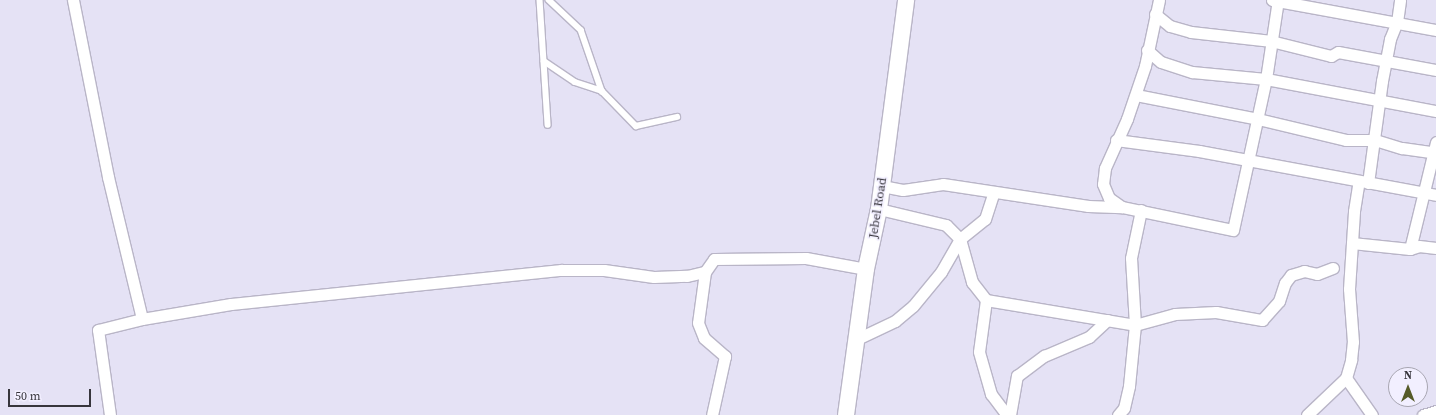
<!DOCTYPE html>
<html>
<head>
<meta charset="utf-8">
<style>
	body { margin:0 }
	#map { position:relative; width:1436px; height:415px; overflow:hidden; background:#e5e2f5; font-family:"Source Serif 4",serif }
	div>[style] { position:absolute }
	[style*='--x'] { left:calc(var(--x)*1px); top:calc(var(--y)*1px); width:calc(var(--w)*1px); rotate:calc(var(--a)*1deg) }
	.roads { filter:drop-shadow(1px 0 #b9b5c7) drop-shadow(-1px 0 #b9b5c7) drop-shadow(0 1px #b9b5c7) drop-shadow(0 -1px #b9b5c7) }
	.service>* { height:5.5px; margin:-2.75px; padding:0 2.75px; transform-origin:2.75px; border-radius:2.75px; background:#fff }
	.minor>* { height:11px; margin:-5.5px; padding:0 5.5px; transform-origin:5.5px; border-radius:5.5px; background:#fff }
	.secondary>* { height:16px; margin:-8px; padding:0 8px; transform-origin:8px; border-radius:8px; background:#fff }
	span { translate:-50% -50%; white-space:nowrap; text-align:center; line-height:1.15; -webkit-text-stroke:3px #f2efff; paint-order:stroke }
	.street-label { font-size:13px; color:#37353c }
	.north { position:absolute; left:1388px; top:367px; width:40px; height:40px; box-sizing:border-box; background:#f2efff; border:1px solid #a7a5b1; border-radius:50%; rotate:0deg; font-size:11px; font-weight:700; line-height:16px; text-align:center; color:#37353c }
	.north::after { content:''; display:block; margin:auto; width:14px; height:18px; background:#565b29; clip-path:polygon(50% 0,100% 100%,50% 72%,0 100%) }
	.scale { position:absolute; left:8px; top:389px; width:83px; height:18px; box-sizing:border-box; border:2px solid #37353c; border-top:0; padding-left:5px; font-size:12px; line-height:14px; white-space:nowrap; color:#37353c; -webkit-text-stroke:3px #f2efff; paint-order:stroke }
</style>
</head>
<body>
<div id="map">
	<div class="roads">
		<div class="service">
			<i style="--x:540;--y:0;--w:125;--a:86.3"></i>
			<i style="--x:549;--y:0;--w:44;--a:43.2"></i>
			<i style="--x:581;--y:30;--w:65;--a:71"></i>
			<i style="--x:602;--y:91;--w:49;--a:45.8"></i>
			<i style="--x:636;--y:126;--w:42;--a:-12.4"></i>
			<i style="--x:544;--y:61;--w:37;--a:34"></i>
			<i style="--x:575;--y:82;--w:28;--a:18"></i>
		</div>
		<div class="minor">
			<i style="--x:73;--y:0;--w:180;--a:78.8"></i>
			<i style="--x:108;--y:177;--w:146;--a:76.5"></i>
			<i style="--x:1159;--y:0;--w:67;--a:102"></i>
			<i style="--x:1145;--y:66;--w:56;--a:108.8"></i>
			<i style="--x:1127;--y:119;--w:54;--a:114.2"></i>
			<i style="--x:1105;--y:168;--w:16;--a:97"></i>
			<i style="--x:1103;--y:184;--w:15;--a:67"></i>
			<i style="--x:1109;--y:198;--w:16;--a:35"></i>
			<i style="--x:1122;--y:207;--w:113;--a:11.7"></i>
			<i style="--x:1233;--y:230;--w:155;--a:-77.7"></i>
			<i style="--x:1266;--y:79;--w:80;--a:-81.4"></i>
			<i style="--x:1272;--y:0;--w:167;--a:10.4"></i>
			<i style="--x:1155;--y:14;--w:19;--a:39"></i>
			<i style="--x:1170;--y:26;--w:22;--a:16"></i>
			<i style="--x:1191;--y:32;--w:81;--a:6.4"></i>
			<i style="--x:1271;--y:41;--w:62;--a:14"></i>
			<i style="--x:1331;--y:56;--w:8;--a:-30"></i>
			<i style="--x:1338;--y:52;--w:100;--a:10.4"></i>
			<i style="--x:1147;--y:50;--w:18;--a:41"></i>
			<i style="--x:1161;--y:62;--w:33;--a:18"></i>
			<i style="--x:1192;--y:72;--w:74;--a:5.4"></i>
			<i style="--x:1266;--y:79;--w:173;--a:10.7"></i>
			<i style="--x:1136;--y:95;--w:124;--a:11.1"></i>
			<i style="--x:1258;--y:119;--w:90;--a:13.4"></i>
			<i style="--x:1346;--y:140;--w:29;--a:0"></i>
			<i style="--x:1375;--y:140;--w:28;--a:17"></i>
			<i style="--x:1402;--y:148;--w:34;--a:8"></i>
			<i style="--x:1116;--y:140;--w:84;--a:7.5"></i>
			<i style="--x:1199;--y:151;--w:241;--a:10.5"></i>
			<i style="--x:1368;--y:183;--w:103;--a:-82.2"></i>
			<i style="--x:1382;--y:81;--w:43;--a:-79.2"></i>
			<i style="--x:1390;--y:39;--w:18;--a:-68"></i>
			<i style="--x:1397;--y:22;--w:22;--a:-82"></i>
			<i style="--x:882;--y:186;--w:21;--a:11"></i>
			<i style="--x:903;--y:190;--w:40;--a:-8.5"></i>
			<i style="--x:943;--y:184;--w:147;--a:8.6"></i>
			<i style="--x:1088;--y:206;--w:34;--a:2"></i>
			<i style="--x:879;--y:209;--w:69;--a:13.4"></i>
			<i style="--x:946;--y:225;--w:20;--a:45"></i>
			<i style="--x:960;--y:239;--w:45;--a:74.4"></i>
			<i style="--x:972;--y:282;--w:23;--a:52"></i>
			<i style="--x:986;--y:300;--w:151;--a:9.5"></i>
			<i style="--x:1135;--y:325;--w:41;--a:-15.4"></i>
			<i style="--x:1175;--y:314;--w:41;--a:-2.8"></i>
			<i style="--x:1216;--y:312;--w:47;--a:9.9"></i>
			<i style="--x:1262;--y:320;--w:25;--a:-48"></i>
			<i style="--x:1279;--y:301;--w:19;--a:-72"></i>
			<i style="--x:1285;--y:283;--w:10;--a:-53"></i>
			<i style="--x:1291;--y:275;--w:14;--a:-17"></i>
			<i style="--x:1304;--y:271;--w:13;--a:13"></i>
			<i style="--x:1317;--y:274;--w:17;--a:-21"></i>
			<i style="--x:1352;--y:243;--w:58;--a:5.9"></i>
			<i style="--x:1410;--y:249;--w:9;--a:-18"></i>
			<i style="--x:1419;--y:246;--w:17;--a:7"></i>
			<i style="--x:1410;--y:249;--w:110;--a:-76.3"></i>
			<i style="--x:705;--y:272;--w:51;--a:97.8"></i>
			<i style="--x:698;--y:323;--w:16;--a:68"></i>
			<i style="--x:704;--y:338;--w:28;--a:41"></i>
			<i style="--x:725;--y:356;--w:60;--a:102.4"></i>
			<i style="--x:986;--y:300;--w:52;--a:97.7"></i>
			<i style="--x:979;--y:352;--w:44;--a:74.1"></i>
			<i style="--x:991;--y:394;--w:26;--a:53"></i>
			<i style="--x:857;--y:339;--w:42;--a:-25.3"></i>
			<i style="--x:895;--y:321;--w:23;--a:-40"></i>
			<i style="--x:913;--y:306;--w:44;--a:-50.5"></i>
			<i style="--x:941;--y:272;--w:38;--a:-60"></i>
			<i style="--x:960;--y:239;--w:32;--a:-39"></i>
			<i style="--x:985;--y:219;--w:28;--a:-72"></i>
			<i style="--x:1346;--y:378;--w:45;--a:54.9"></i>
			<i style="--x:110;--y:415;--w:86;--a:-98"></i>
			<i style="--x:98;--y:330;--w:45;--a:-14"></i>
			<i style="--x:142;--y:319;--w:90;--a:-9.6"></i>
			<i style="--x:231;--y:304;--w:332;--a:-5.9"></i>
			<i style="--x:561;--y:270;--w:43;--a:0"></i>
			<i style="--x:604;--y:270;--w:50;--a:8"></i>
			<i style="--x:654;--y:277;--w:33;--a:-2"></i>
			<i style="--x:687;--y:276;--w:18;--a:-13"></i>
			<i style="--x:705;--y:272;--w:16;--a:-55"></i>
			<i style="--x:714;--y:259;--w:92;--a:-0.6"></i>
			<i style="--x:806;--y:258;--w:61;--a:10.4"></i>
			<i style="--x:1010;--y:415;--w:40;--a:-80"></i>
			<i style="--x:1017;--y:376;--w:34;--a:-37"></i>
			<i style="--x:1044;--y:356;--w:49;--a:-22.9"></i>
			<i style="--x:1089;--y:337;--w:25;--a:-43"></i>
			<i style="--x:1118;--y:415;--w:9;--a:-49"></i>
			<i style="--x:1124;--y:408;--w:23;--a:-77"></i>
			<i style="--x:1129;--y:386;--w:61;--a:-84.4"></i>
			<i style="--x:1135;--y:325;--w:67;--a:-93.4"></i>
			<i style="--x:1131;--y:258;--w:49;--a:-78.2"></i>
			<i style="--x:1307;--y:415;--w:54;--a:-43.5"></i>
			<i style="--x:1346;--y:378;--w:19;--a:-74"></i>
			<i style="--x:1351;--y:360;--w:18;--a:-84"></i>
			<i style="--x:1353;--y:342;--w:53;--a:-94.3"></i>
			<i style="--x:1349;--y:289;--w:78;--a:-86.3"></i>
			<i style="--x:1354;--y:211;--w:30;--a:-81"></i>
			<i style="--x:1423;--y:415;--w:14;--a:-17"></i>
		</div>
		<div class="secondary">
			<i style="--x:846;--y:415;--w:147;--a:-82.2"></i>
			<i style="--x:866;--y:269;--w:61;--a:-77.8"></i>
			<i style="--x:879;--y:209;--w:211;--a:-82.6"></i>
		</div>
	</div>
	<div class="street-label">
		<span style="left:878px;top:208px;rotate:-81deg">Jebel Road</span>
	</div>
	<div class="north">N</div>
	<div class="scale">50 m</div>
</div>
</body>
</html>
